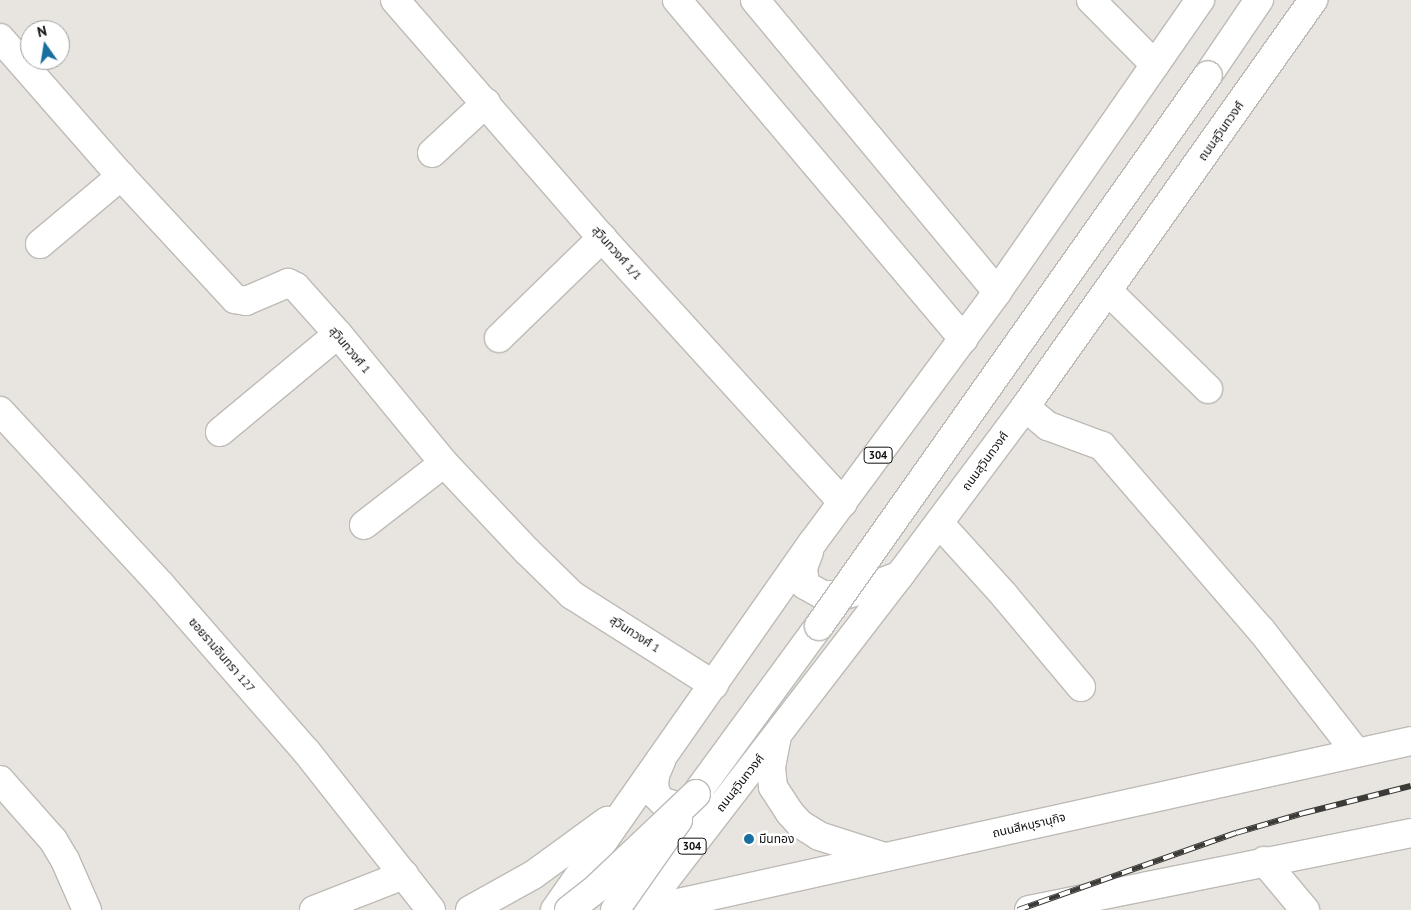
<!DOCTYPE html>
<html>
<head>
<meta charset="utf-8">
<style>
	body { margin:0 }
	#map { position:relative; width:1411px; height:910px; overflow:hidden; background:#e8e5e0; font-family:"PT Sans","Noto Sans Thai",sans-serif }
	div>[style] { position:absolute }
	[style*='--x'] { left:calc(var(--x)*1px); top:calc(var(--y)*1px); width:calc(var(--w)*1px); rotate:calc(var(--a)*1deg) }
	.roads { filter:drop-shadow(1px 0 #bebbb6) drop-shadow(-1px 0 #bebbb6) drop-shadow(0 1px #bebbb6) drop-shadow(0 -1px #bebbb6) }
	.minor>* { height:28px; margin:-14px; padding:0 14px; transform-origin:14px; border-radius:14px; background:#fff }
	.major>* { height:28px; margin:-14px; padding:0 14px; transform-origin:14px; border-radius:14px; background:#fff }
	.highway>* { height:28px; margin:-14px; padding:0 14px; transform-origin:14px; border-radius:14px; background:#fff }
	.rail>* { height:5.5px; margin-top:-2.75px; transform-origin:0; background:repeating-linear-gradient(90deg,#fff 0 11px,#3c3b38 0 22px); box-sizing:border-box; border-block:1px solid #3c3b38 }
	.bridges { filter:drop-shadow(1px 0 #bebbb6) drop-shadow(-1px 0 #bebbb6) drop-shadow(0 1px #bebbb6) drop-shadow(0 -1px #bebbb6) }
	.major-bridge>* { height:28px; margin:-14px; padding:0 14px; transform-origin:14px; border-radius:14px; background:#fff }
	.highway-bridge>* { height:28px; margin:-14px; padding:0 14px; transform-origin:14px; border-radius:14px; background:#fff }
	.dots>* { width:14px; height:14px; translate:-50% -50%; box-sizing:border-box; border:2px solid #fff; border-radius:50% }
	span { translate:-50% -50%; white-space:nowrap; text-align:center; line-height:1.15; -webkit-text-stroke:5px #fff; paint-order:stroke }
	.shield-label span { padding:1px 4px; background:#fff; border:1px solid; border-radius:4px; -webkit-text-stroke-width:0 }
	.shield-label { font-size:11px; color:#0f0f0d; font-weight:700 }
	.street-label { font-size:12px; color:#0f0f0d }
	.poi-label { font-size:12px; color:#0f0f0d }
	.left { translate:0 -50%; text-align:left }
	.north { position:absolute; left:20px; top:20px; width:50px; height:50px; box-sizing:border-box; background:#fff; border:1px solid #9f9f9e; border-radius:50%; rotate:347deg; font-size:14px; font-weight:700; line-height:20px; text-align:center; color:#0f0f0d }
	.north::after { content:''; display:block; margin:auto; width:18px; height:22px; background:#196f9f; clip-path:polygon(50% 0,100% 100%,50% 72%,0 100%) }
</style>
</head>
<body>
<div id="map">
	<div class="roads">
		<div class="minor">
			<i style="--x:395;--y:0;--w:315;--a:49"></i>
			<i style="--x:602;--y:238;--w:358;--a:47.7"></i>
			<i style="--x:677;--y:0;--w:444;--a:49.8"></i>
			<i style="--x:755;--y:0;--w:379;--a:50.3"></i>
			<i style="--x:1091;--y:0;--w:91;--a:45.4"></i>
			<i style="--x:0;--y:38;--w:184;--a:48.8"></i>
			<i style="--x:121;--y:176;--w:168;--a:47.2"></i>
			<i style="--x:235;--y:299;--w:11;--a:10"></i>
			<i style="--x:246;--y:301;--w:46;--a:-23.2"></i>
			<i style="--x:288;--y:283;--w:9;--a:27"></i>
			<i style="--x:296;--y:287;--w:63;--a:48.2"></i>
			<i style="--x:338;--y:334;--w:167;--a:50.6"></i>
			<i style="--x:444;--y:463;--w:121;--a:46.7"></i>
			<i style="--x:527;--y:551;--w:63;--a:44.4"></i>
			<i style="--x:572;--y:595;--w:168;--a:32.4"></i>
			<i style="--x:432;--y:153;--w:74;--a:-42.8"></i>
			<i style="--x:40;--y:244;--w:106;--a:-40"></i>
			<i style="--x:1108;--y:291;--w:140;--a:44.4"></i>
			<i style="--x:499;--y:338;--w:144;--a:-44.2"></i>
			<i style="--x:1025;--y:407;--w:30;--a:40"></i>
			<i style="--x:1048;--y:426;--w:58;--a:20.3"></i>
			<i style="--x:1102;--y:446;--w:243;--a:49.2"></i>
			<i style="--x:1261;--y:630;--w:155;--a:52.1"></i>
			<i style="--x:0;--y:411;--w:237;--a:47.2"></i>
			<i style="--x:161;--y:585;--w:220;--a:48.9"></i>
			<i style="--x:306;--y:751;--w:202;--a:51.8"></i>
			<i style="--x:220;--y:432;--w:153;--a:-39.7"></i>
			<i style="--x:939;--y:523;--w:97;--a:47.9"></i>
			<i style="--x:1004;--y:595;--w:120;--a:50.1"></i>
			<i style="--x:364;--y:525;--w:101;--a:-37.8"></i>
			<i style="--x:0;--y:780;--w:80;--a:48.5"></i>
			<i style="--x:53;--y:840;--w:23;--a:59"></i>
			<i style="--x:65;--y:860;--w:55;--a:66.3"></i>
			<i style="--x:1264;--y:861;--w:64;--a:50.1"></i>
			<i style="--x:314;--y:910;--w:97;--a:-21.3"></i>
		</div>
		<div class="major">
			<i style="--x:777;--y:736;--w:33;--a:101"></i>
			<i style="--x:771;--y:768;--w:19;--a:84"></i>
			<i style="--x:773;--y:787;--w:31;--a:57"></i>
			<i style="--x:790;--y:813;--w:15;--a:48"></i>
			<i style="--x:800;--y:824;--w:22;--a:32"></i>
			<i style="--x:819;--y:836;--w:69;--a:17.7"></i>
			<i style="--x:647;--y:910;--w:782;--a:-12.47"></i>
			<i style="--x:1029;--y:910;--w:390;--a:-11.4"></i>
		</div>
		<div class="highway">
			<i style="--x:1208;--y:75;--w:91;--a:-55.8"></i>
			<i style="--x:809;--y:552;--w:17;--a:111"></i>
			<i style="--x:803;--y:568;--w:17;--a:83"></i>
			<i style="--x:805;--y:585;--w:21;--a:29"></i>
			<i style="--x:823;--y:595;--w:21;--a:0"></i>
			<i style="--x:844;--y:595;--w:19;--a:-16"></i>
			<i style="--x:862;--y:590;--w:40;--a:-21"></i>
			<i style="--x:661;--y:761;--w:15;--a:113"></i>
			<i style="--x:655;--y:775;--w:11;--a:95"></i>
			<i style="--x:654;--y:786;--w:10;--a:73"></i>
			<i style="--x:657;--y:796;--w:8;--a:45"></i>
			<i style="--x:663;--y:802;--w:24;--a:15"></i>
			<i style="--x:686;--y:808;--w:18;--a:-16"></i>
			<i style="--x:696;--y:794;--w:208;--a:-53.8"></i>
			<i style="--x:470;--y:910;--w:72;--a:-29.1"></i>
			<i style="--x:533;--y:875;--w:92;--a:-36.1"></i>
			<i style="--x:555;--y:910;--w:449;--a:-55"></i>
			<i style="--x:813;--y:542;--w:310;--a:-53.6"></i>
			<i style="--x:997;--y:292;--w:356;--a:-55.2"></i>
			<i style="--x:642;--y:910;--w:423;--a:-52.4"></i>
			<i style="--x:900;--y:575;--w:209;--a:-53.3"></i>
			<i style="--x:1025;--y:407;--w:499;--a:-54.7"></i>
		</div>
	</div>
	<div class="rail">
		<i style="--x:1018;--y:910;--w:231;--a:-19.5"></i>
		<i style="--x:1236;--y:833;--w:71;--a:-16.4"></i>
		<i style="--x:1304;--y:813;--w:110;--a:-14.2"></i>
	</div>
	<div class="bridges">
		<div class="major-bridge">
			<i style="--x:615;--y:910;--w:110;--a:-55"></i>
		</div>
		<div class="highway-bridge">
			<i style="--x:819;--y:626;--w:674;--a:-54.78"></i>
			<i style="--x:569;--y:910;--w:37;--a:-38"></i>
			<i style="--x:598;--y:887;--w:135;--a:-43.5"></i>
		</div>
	</div>
	<div class="dots">
		<i style="left:749px;top:839px;background:#196f9f"></i>
	</div>
	<div class="shield-label">
		<span style="left:878px;top:455px">304</span>
		<span style="left:692px;top:846px">304</span>
	</div>
	<div class="street-label">
		<span style="left:1221px;top:131px;rotate:-55deg">ถนนสุวินทวงศ์</span>
		<span style="left:617px;top:253px;rotate:48deg">สุวินทวงศ์ 1/1</span>
		<span style="left:350px;top:350px;rotate:50deg">สุวินทวงศ์ 1</span>
		<span style="left:985px;top:461px;rotate:-54deg">ถนนสุวินทวงศ์</span>
		<span style="left:635px;top:634px;rotate:33deg">สุวินทวงศ์ 1</span>
		<span style="left:222px;top:655px;rotate:49deg">ซอยรามอินทรา 127</span>
		<span style="left:740px;top:783px;rotate:-52deg">ถนนสุวินทวงศ์</span>
		<span style="left:1029px;top:825px;rotate:-13deg">ถนนสีหบุรานุกิจ</span>
	</div>
	<div class="poi-label">
		<span class="left" style="left:759px;top:839px">มีนทอง</span>
	</div>
	<div class="north">N</div>
</div>
</body>
</html>
